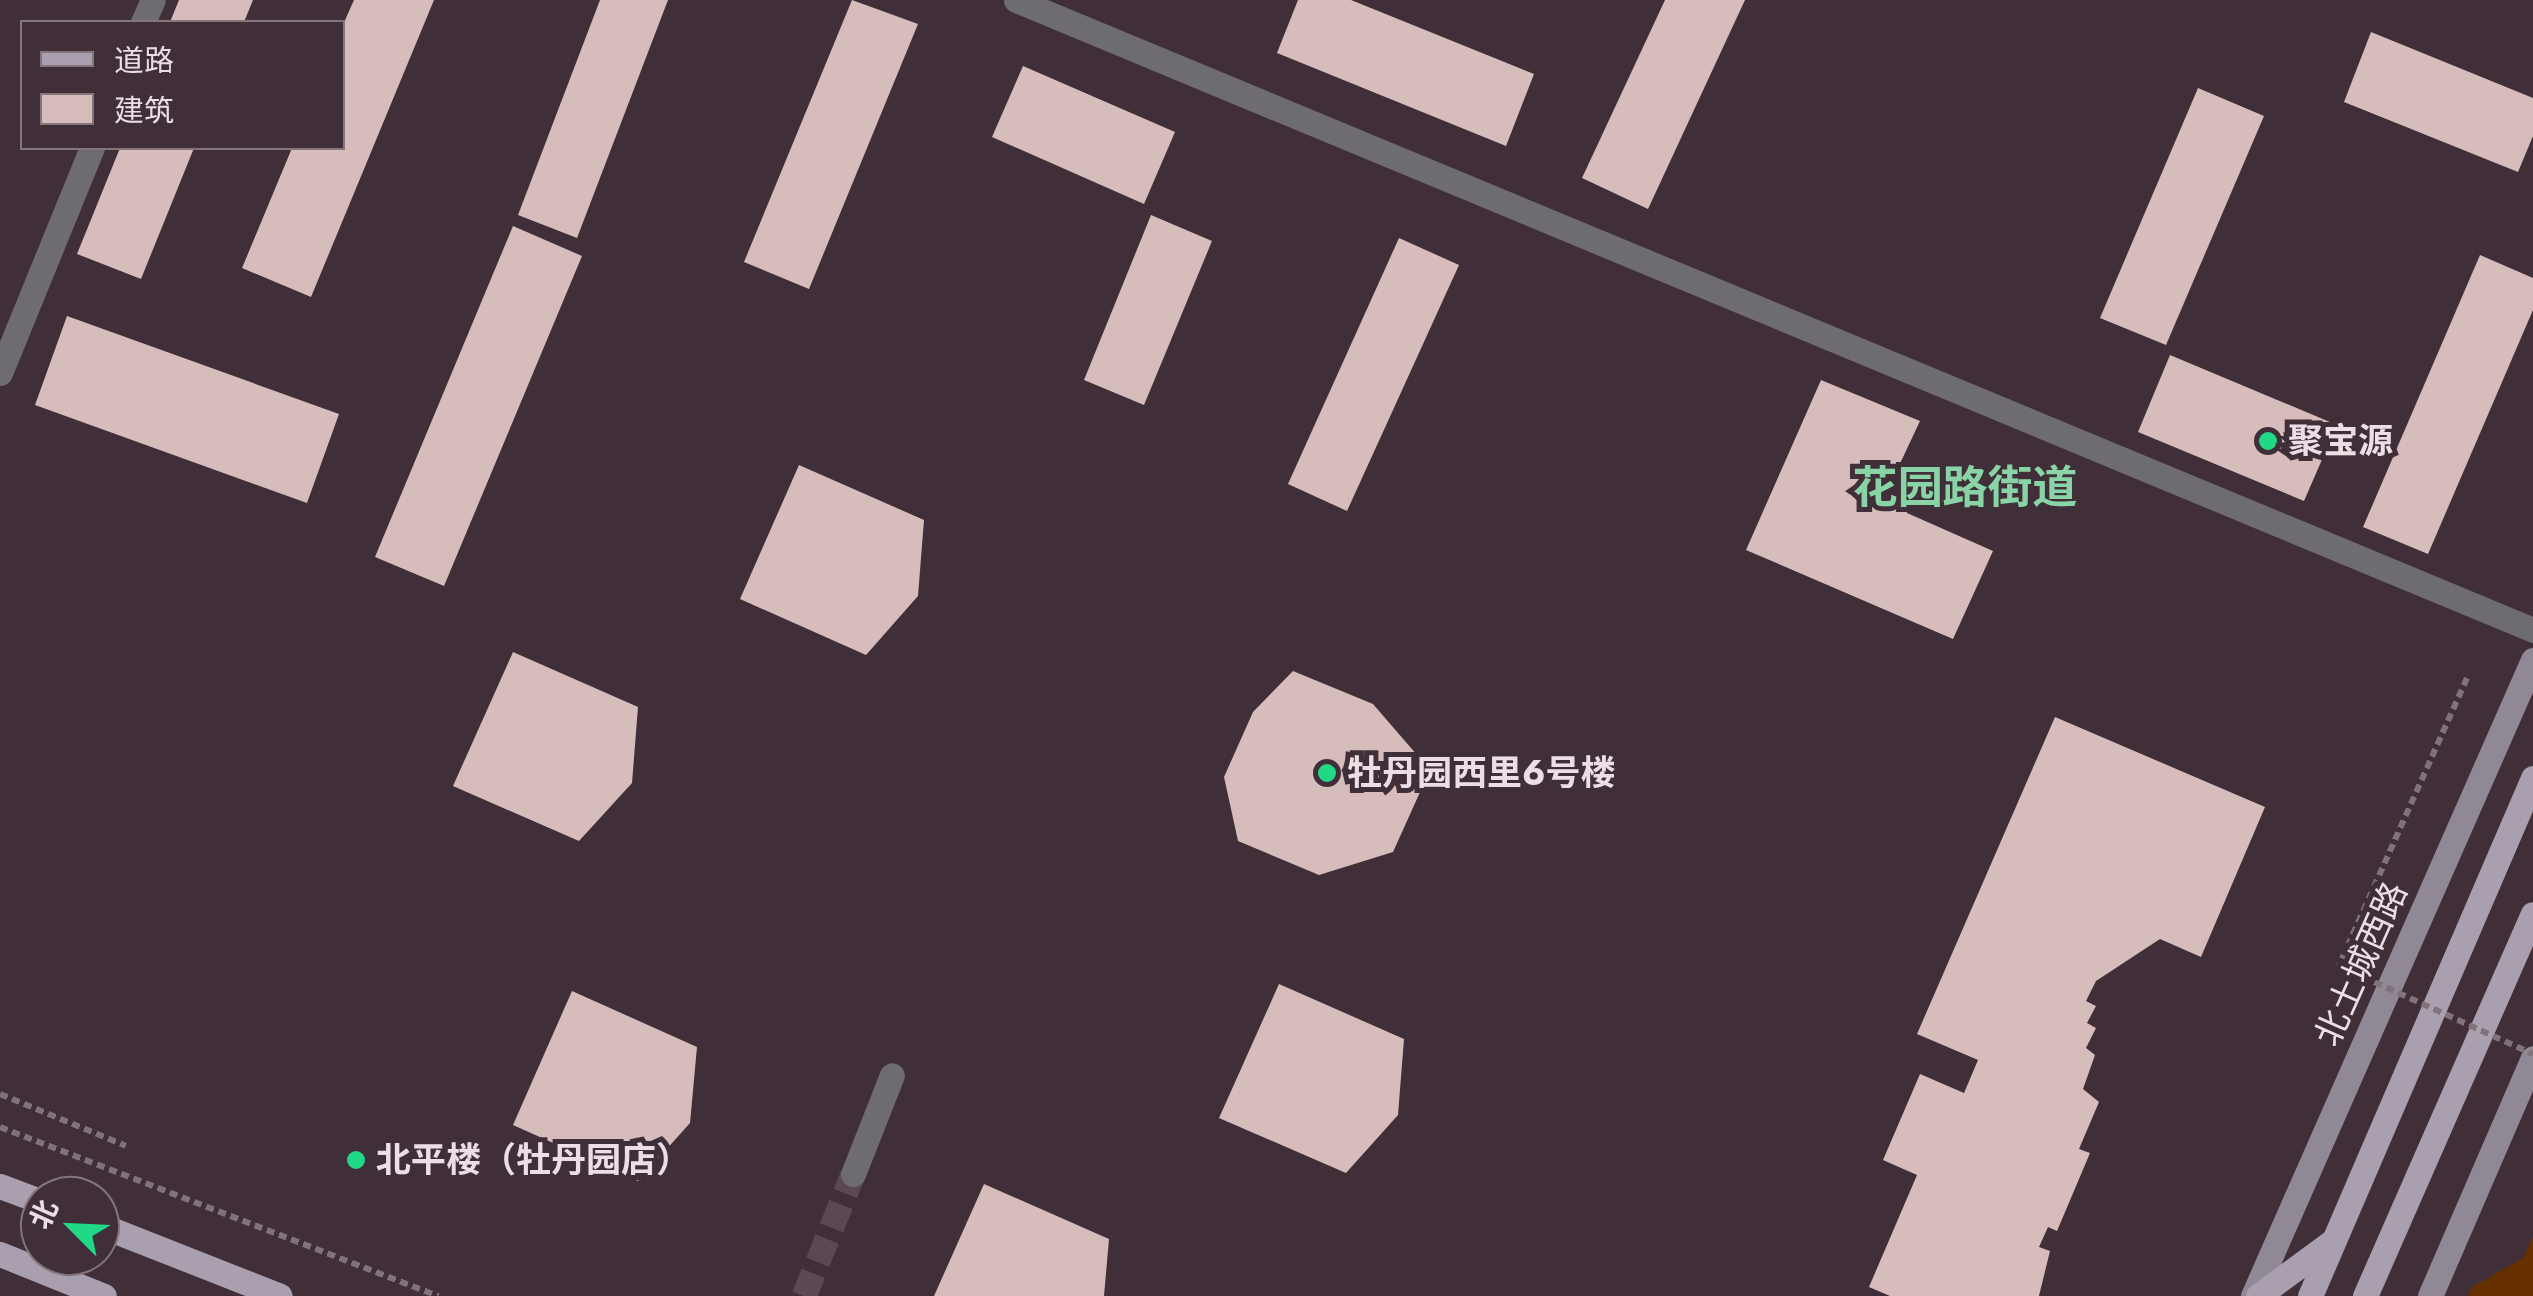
<!DOCTYPE html>
<html>
<head>
<meta charset="utf-8">
<style>
	body { margin:0 }
	#map { position:relative; width:2533px; height:1296px; overflow:hidden; background:#402f38; font-family:Jost,"Noto Sans SC",sans-serif }
	div>[style] { position:absolute }
	[style*='--x'] { left:calc(var(--x)*1px); top:calc(var(--y)*1px); width:calc(var(--w)*1px); rotate:calc(var(--a)*1deg) }
	.green>* { inset:0; background:#652f00 }
	.building>* { inset:0; background:#d6bcbb }
	.street-tunnel>* { height:25px; margin-top:-12.5px; transform-origin:0; background:repeating-linear-gradient(90deg,#5a4952 0 25px,transparent 0 37px) }
	.path>* { height:6px; margin-top:-3px; transform-origin:0; background:repeating-linear-gradient(90deg,#81727a 0 8px,transparent 0 13px) }
	.street>* { height:25px; margin:-12.5px; padding:0 12.5px; transform-origin:12.5px; border-radius:12.5px; background:#6f6b73 }
	.secondary>* { height:25px; margin:-12.5px; padding:0 12.5px; transform-origin:12.5px; border-radius:12.5px; background:#908995 }
	.primary>* { height:25px; margin:-12.5px; padding:0 12.5px; transform-origin:12.5px; border-radius:12.5px; background:#a99faf }
	.path-bridge>* { height:6px; margin-top:-3px; transform-origin:0; background:repeating-linear-gradient(90deg,#81727a 0 8px,transparent 0 13px) }
	.dots>* { width:28px; height:28px; translate:-50% -50%; box-sizing:border-box; border:5px solid #402f38; border-radius:50% }
	span { translate:-50% -50%; white-space:nowrap; text-align:center; line-height:1.15; -webkit-text-stroke:10px #402f38; paint-order:stroke }
	.poi-label { font-size:35px; color:#ebdfe5; font-weight:700 }
	.left { translate:0 -50%; text-align:left }
	.street-label { font-size:35px; color:#ebdfe5 }
	.district-label { font-size:45px; color:#88d4a6; font-weight:700 }
	.legend { position:absolute; left:20px; top:20px; width:325px; height:130px; box-sizing:border-box; background:#402f38; border:2px solid #84757d; margin:0; padding:12px 18px; list-style:none; font-size:30px; color:#ebdfe5 }
	.legend li { display:flex; align-items:center; gap:20px; height:50px }
	.legend b { width:50px; border:2px solid #84757d }
	.north { position:absolute; left:20px; top:1176px; width:100px; height:100px; box-sizing:border-box; background:#402f38; border:2px solid #84757d; border-radius:50%; rotate:294deg; font-size:28px; font-weight:700; line-height:40px; text-align:center; color:#ebdfe5 }
	.north::after { content:''; display:block; margin:auto; width:35px; height:45px; background:#21d887; clip-path:polygon(50% 0,100% 100%,50% 72%,0 100%) }
</style>
</head>
<body>
<div id="map">
	<div class="green">
		<i style="clip-path:polygon(2533px 1236px,2533px 1296px,2468px 1296px,2472px 1287px,2523px 1258px)"></i>
	</div>
	<div class="building">
		<i style="clip-path:polygon(179px 0,253px 0,244px 22px,170px 22px)"></i>
		<i style="clip-path:polygon(354px 0,434px 0,311px 297px,242px 268px,292px 148px,342px 148px,342px 27px)"></i>
		<i style="clip-path:polygon(600px 0,668px 0,577px 238px,518px 215px)"></i>
		<i style="clip-path:polygon(852px 0,918px 24px,809px 289px,744px 262px)"></i>
		<i style="clip-path:polygon(1298px 0,1351px 0,1534px 74px,1506px 146px,1277px 53px)"></i>
		<i style="clip-path:polygon(1665px 0,1745px 0,1648px 209px,1582px 178px)"></i>
		<i style="clip-path:polygon(2371px 32px,2533px 98px,2533px 136px,2518px 172px,2344px 102px)"></i>
		<i style="clip-path:polygon(1023px 66px,1175px 132px,1144px 204px,992px 137px)"></i>
		<i style="clip-path:polygon(2198px 88px,2264px 116px,2166px 345px,2100px 318px)"></i>
		<i style="clip-path:polygon(120px 148px,194px 148px,141px 279px,77px 254px)"></i>
		<i style="clip-path:polygon(1151px 215px,1212px 241px,1144px 405px,1084px 380px)"></i>
		<i style="clip-path:polygon(513px 226px,582px 256px,444px 586px,375px 557px)"></i>
		<i style="clip-path:polygon(1399px 238px,1459px 265px,1347px 511px,1288px 484px)"></i>
		<i style="clip-path:polygon(2480px 255px,2533px 278px,2533px 310px,2428px 554px,2363px 527px)"></i>
		<i style="clip-path:polygon(67px 316px,339px 414px,307px 503px,35px 405px)"></i>
		<i style="clip-path:polygon(2170px 355px,2337px 425px,2304px 501px,2138px 432px)"></i>
		<i style="clip-path:polygon(1821px 380px,1920px 421px,1889px 487px,1904px 497px,1907px 513px,1993px 551px,1953px 639px,1746px 550px)"></i>
		<i style="clip-path:polygon(799px 465px,924px 520px,918px 596px,866px 655px,740px 599px)"></i>
		<i style="clip-path:polygon(513px 652px,638px 707px,632px 783px,579px 841px,453px 786px)"></i>
		<i style="clip-path:polygon(1293px 671px,1373px 704px,1430px 770px,1393px 852px,1319px 875px,1238px 841px,1224px 777px,1253px 712px)"></i>
		<i style="clip-path:polygon(2055px 717px,2265px 807px,2201px 957px,2160px 939px,2096px 981px,2086px 1001px,2096px 1006px,2087px 1023px,2096px 1028px,2086px 1048px,2095px 1055px,2083px 1089px,2099px 1102px,2079px 1149px,2090px 1153px,2057px 1231px,2048px 1227px,2039px 1247px,2050px 1251px,2039px 1296px,1890px 1296px,1869px 1287px,1917px 1175px,1883px 1160px,1920px 1074px,1964px 1093px,1978px 1060px,1917px 1034px)"></i>
		<i style="clip-path:polygon(1279px 984px,1404px 1039px,1398px 1115px,1346px 1173px,1219px 1118px)"></i>
		<i style="clip-path:polygon(572px 991px,697px 1047px,690px 1123px,638px 1181px,513px 1125px)"></i>
		<i style="clip-path:polygon(984px 1184px,1109px 1239px,1104px 1296px,934px 1296px)"></i>
	</div>
	<div class="street-tunnel">
		<i style="--x:804;--y:1296;--w:131;--a:-68.1"></i>
	</div>
	<div class="path">
		<i style="--x:0;--y:1094;--w:136;--a:22.4"></i>
		<i style="--x:0;--y:1127;--w:470;--a:21.1"></i>
	</div>
	<div class="street">
		<i style="--x:1016;--y:0;--w:1643;--a:22.55"></i>
		<i style="--x:143;--y:22;--w:24;--a:-66"></i>
		<i style="--x:0;--y:373;--w:243;--a:-67.8"></i>
		<i style="--x:853;--y:1174;--w:106;--a:-68.5"></i>
	</div>
	<div class="secondary">
		<i style="--x:2253;--y:1296;--w:695;--a:-66.24"></i>
		<i style="--x:2430;--y:1296;--w:259;--a:-66.6"></i>
	</div>
	<div class="primary">
		<i style="--x:0;--y:1186;--w:43;--a:20.6"></i>
		<i style="--x:100;--y:1225;--w:193;--a:21.5"></i>
		<i style="--x:0;--y:1254;--w:112;--a:22"></i>
		<i style="--x:2258;--y:1296;--w:94;--a:-36.4"></i>
		<i style="--x:2310;--y:1296;--w:564;--a:-66.71"></i>
		<i style="--x:2365;--y:1296;--w:417;--a:-66.3"></i>
	</div>
	<div class="path-bridge">
		<i style="--x:2467;--y:678;--w:315;--a:114"></i>
		<i style="--x:2339;--y:966;--w:213;--a:24.4"></i>
	</div>
	<div class="dots">
		<i style="left:2268px;top:441px;background:#21d887"></i>
		<i style="left:1327px;top:773px;background:#21d887"></i>
		<i style="left:356px;top:1160px;background:#21d887"></i>
	</div>
	<div class="poi-label">
		<span class="left" style="left:2288px;top:441px">聚宝源</span>
		<span class="left" style="left:1347px;top:773px">牡丹园西里6号楼</span>
		<span class="left" style="left:376px;top:1160px">北平楼（牡丹园店）</span>
	</div>
	<div class="street-label">
		<span style="left:2361px;top:964px;rotate:-66deg">北土城西路</span>
	</div>
	<div class="district-label">
		<span style="left:1965px;top:488px">花园路街道</span>
	</div>
	<ul class="legend">
	<li><b style="height:12px;background:#a99faf"></b>道路</li>
	<li><b style="height:28px;background:#d6bcbb"></b>建筑</li>
	</ul>
	<div class="north">北</div>
</div>
</body>
</html>
